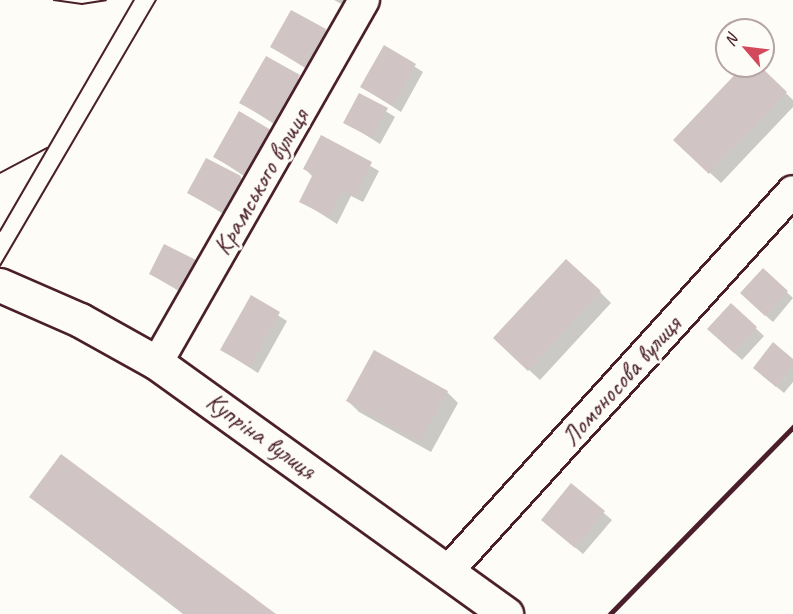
<!DOCTYPE html>
<html>
<head>
<meta charset="utf-8">
<style>
	body { margin:0 }
	#map { position:relative; width:793px; height:614px; overflow:hidden; background:#fdfcf7; font-family:Caveat,sans-serif }
	div>[style] { position:absolute }
	[style*='--x'] { left:calc(var(--x)*1px); top:calc(var(--y)*1px); width:calc(var(--w)*1px); rotate:calc(var(--a)*1deg) }
	.shadow>* { inset:0; background:#0003 }
	.building>* { inset:0; background:#d0c5c4 }
	.roads { filter:drop-shadow(2px 0 #4a1f2b) drop-shadow(-2px 0 #4a1f2b) drop-shadow(0 2px #4a1f2b) drop-shadow(0 -2px #4a1f2b) }
	.street>* { height:30px; margin:-15px; padding:0 15px; transform-origin:15px; border-radius:15px; background:#fdfcf7 }
	.secondary>* { height:33px; margin:-16.5px; padding:0 16.5px; transform-origin:16.5px; border-radius:16.5px; background:#fdfcf7 }
	.tram>* { height:1.5px; margin:-0.75px; padding:0 0.75px; transform-origin:0.75px; border-radius:0.75px; background:#4a1f2b }
	.rail>* { height:4.5px; margin:-2.25px; padding:0 2.25px; transform-origin:2.25px; border-radius:2.25px; background:#4a1f2b }
	span { translate:-50% -50%; white-space:nowrap; text-align:center; line-height:1.15; -webkit-text-stroke:6px #fdfcf7; paint-order:stroke }
	.street-label { font-size:26px; color:#4a1f2b }
	.north { position:absolute; left:715px; top:18px; width:60px; height:60px; box-sizing:border-box; background:#fdfcf7; border:2px solid #b5a4a5; border-radius:50%; rotate:298deg; font-size:16px; font-weight:700; line-height:24px; text-align:center; color:#4a1f2b }
	.north::after { content:''; display:block; margin:auto; width:21px; height:27px; background:#d1495b; clip-path:polygon(50% 0,100% 100%,50% 72%,0 100%) }
</style>
</head>
<body>
<div id="map">
	<div class="shadow">
		<i style="clip-path:polygon(334px 0,356px 0,351px 9px)"></i>
		<i style="clip-path:polygon(325px 30px,332px 38px,313px 73px,272px 47px)"></i>
		<i style="clip-path:polygon(384px 47px,423px 72px,401px 112px,362px 87px)"></i>
		<i style="clip-path:polygon(266px 58px,307px 84px,282px 129px,241px 103px)"></i>
		<i style="clip-path:polygon(745px 66px,758px 66px,793px 100px,793px 107px,721px 183px,675px 140px)"></i>
		<i style="clip-path:polygon(360px 95px,395px 117px,380px 144px,345px 122px)"></i>
		<i style="clip-path:polygon(270px 131px,278px 138px,253px 182px,215px 157px)"></i>
		<i style="clip-path:polygon(321px 137px,379px 171px,363px 202px,351px 196px,337px 224px,301px 201px,313px 177px,305px 169px)"></i>
		<i style="clip-path:polygon(240px 177px,248px 185px,230px 218px,189px 193px)"></i>
		<i style="clip-path:polygon(165px 246px,203px 269px,189px 297px,150px 274px)"></i>
		<i style="clip-path:polygon(763px 270px,793px 298px,773px 322px,749px 301px)"></i>
		<i style="clip-path:polygon(600px 292px,611px 303px,540px 380px,506px 349px)"></i>
		<i style="clip-path:polygon(251px 298px,287px 321px,258px 373px,222px 350px)"></i>
		<i style="clip-path:polygon(731px 305px,764px 336px,742px 360px,717px 337px)"></i>
		<i style="clip-path:polygon(793px 361px,793px 382px,784px 393px,762px 375px)"></i>
		<i style="clip-path:polygon(447px 392px,458px 403px,431px 452px,359px 412px,348px 401px)"></i>
		<i style="clip-path:polygon(571px 485px,612px 520px,583px 554px,551px 527px)"></i>
		<i style="clip-path:polygon(31px 497px,273px 614px,183px 614px)"></i>
	</div>
	<div class="building">
		<i style="clip-path:polygon(291px 10px,326px 29px,305px 67px,270px 47px)"></i>
		<i style="clip-path:polygon(384px 45px,416px 64px,393px 106px,360px 87px)"></i>
		<i style="clip-path:polygon(266px 56px,300px 75px,274px 122px,239px 103px)"></i>
		<i style="clip-path:polygon(743px 66px,760px 66px,787px 92px,709px 174px,673px 140px)"></i>
		<i style="clip-path:polygon(359px 93px,388px 108px,372px 138px,343px 123px)"></i>
		<i style="clip-path:polygon(239px 111px,271px 130px,246px 175px,213px 157px)"></i>
		<i style="clip-path:polygon(321px 135px,372px 162px,355px 196px,343px 190px,329px 217px,299px 202px,313px 174px,303px 169px)"></i>
		<i style="clip-path:polygon(206px 158px,241px 176px,222px 212px,187px 193px)"></i>
		<i style="clip-path:polygon(164px 244px,196px 260px,181px 290px,149px 274px)"></i>
		<i style="clip-path:polygon(566px 259px,601px 291px,528px 371px,493px 338px)"></i>
		<i style="clip-path:polygon(763px 268px,788px 291px,765px 316px,740px 293px)"></i>
		<i style="clip-path:polygon(251px 295px,280px 312px,250px 367px,220px 350px)"></i>
		<i style="clip-path:polygon(731px 303px,757px 327px,734px 353px,707px 329px)"></i>
		<i style="clip-path:polygon(773px 342px,793px 359px,793px 365px,776px 387px,753px 368px)"></i>
		<i style="clip-path:polygon(374px 350px,448px 391px,420px 442px,346px 401px)"></i>
		<i style="clip-path:polygon(61px 454px,276px 614px,186px 614px,29px 497px)"></i>
		<i style="clip-path:polygon(571px 483px,605px 511px,575px 548px,541px 520px)"></i>
	</div>
	<div class="roads">
		<div class="street">
			<i style="--x:157;--y:363;--w:418;--a:-60.3"></i>
			<i style="--x:448;--y:571;--w:513;--a:-47.76"></i>
		</div>
		<div class="secondary">
			<i style="--x:0;--y:285;--w:87;--a:23.6"></i>
			<i style="--x:80;--y:320;--w:88;--a:29.2"></i>
			<i style="--x:157;--y:363;--w:430;--a:35.7"></i>
		</div>
	</div>
	<div class="tram">
		<i style="--x:54;--y:0;--w:28;--a:8"></i>
		<i style="--x:82;--y:4;--w:24;--a:-9"></i>
		<i style="--x:0;--y:173;--w:53;--a:-28"></i>
		<i style="--x:0;--y:231;--w:267;--a:-59.9"></i>
		<i style="--x:0;--y:266;--w:308;--a:-59.6"></i>
	</div>
	<div class="rail">
		<i style="--x:610;--y:614;--w:262;--a:-45.6"></i>
	</div>
	<div class="street-label">
		<span style="left:261px;top:182px;rotate:-60deg">Крамського вулиця</span>
		<span style="left:621px;top:381px;rotate:-48deg">Ломоносова вулиця</span>
		<span style="left:261px;top:436px;rotate:36deg">Купріна вулиця</span>
	</div>
	<div class="north">N</div>
</div>
</body>
</html>
